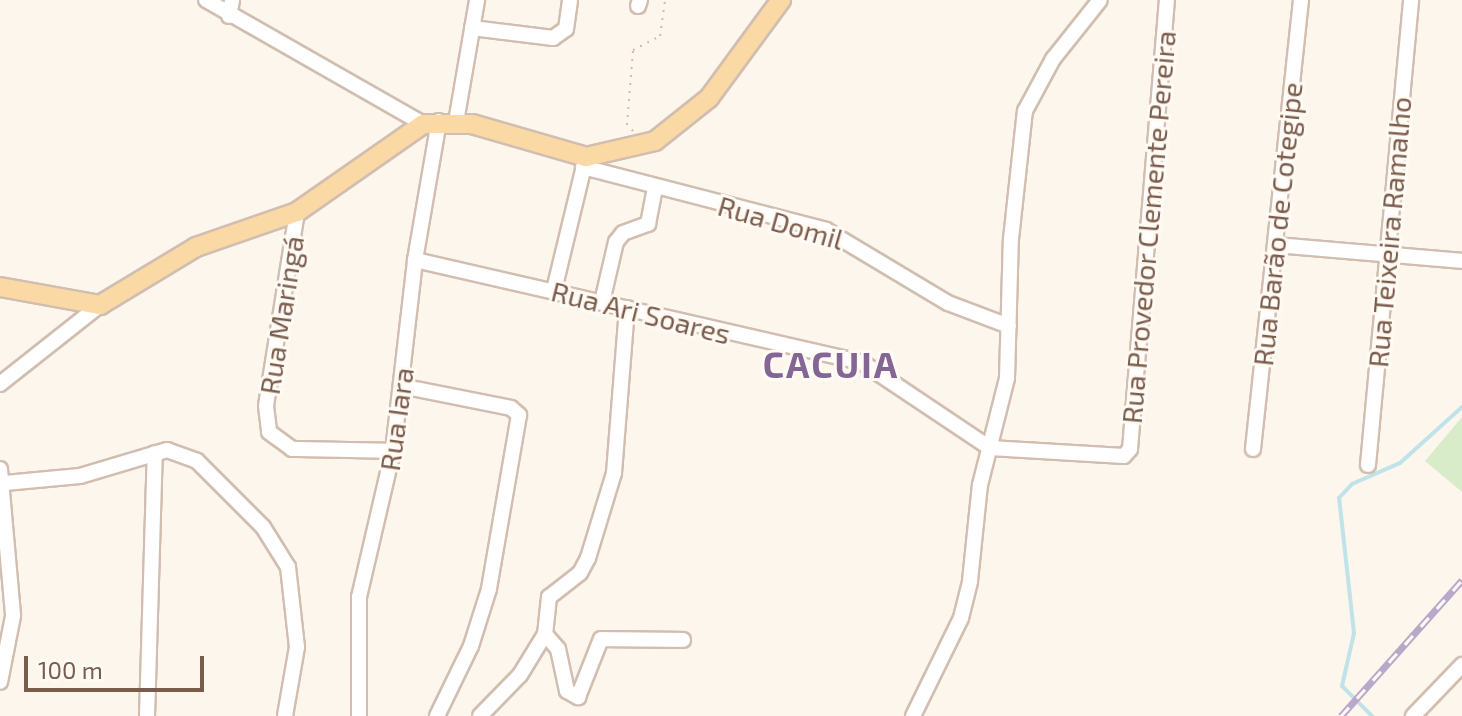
<!DOCTYPE html>
<html>
<head>
<meta charset="utf-8">
<style>
	body { margin:0 }
	#map { position:relative; width:1462px; height:716px; overflow:hidden; background:#fdf6ec; font-family:"Exo 2",sans-serif }
	div>[style] { position:absolute }
	[style*='--x'] { left:calc(var(--x)*1px); top:calc(var(--y)*1px); width:calc(var(--w)*1px); rotate:calc(var(--a)*1deg) }
	.green>* { inset:0; background:#d8ecc9 }
	.stream>* { height:4px; margin:-2px; padding:0 2px; transform-origin:2px; border-radius:2px; background:#bfe3e8 }
	.path>* { height:2px; margin-top:-1px; transform-origin:0; background:repeating-linear-gradient(90deg,#d9b8a5 0 2px,transparent 0 8px) }
	.roads { filter:drop-shadow(2px 0 #d1beb0) drop-shadow(-2px 0 #d1beb0) drop-shadow(0 2px #d1beb0) drop-shadow(0 -2px #d1beb0) }
	.minor>* { height:14px; margin:-7px; padding:0 7px; transform-origin:7px; border-radius:7px; background:#fff }
	.major>* { height:18px; margin:-9px; padding:0 9px; transform-origin:9px; border-radius:9px; background:#fbd9a5 }
	.rail>* { height:7px; margin-top:-3.5px; transform-origin:0; background:repeating-linear-gradient(90deg,#fffaf3 0 12px,#b9a8c9 0 24px); box-sizing:border-box; border-block:2px solid #b9a8c9 }
	span { translate:-50% -50%; white-space:nowrap; text-align:center; line-height:1.15; -webkit-text-stroke:6px #fffaf3; paint-order:stroke }
	.street-label { font-size:28px; color:#7a5c4d }
	.district-label { font-size:36px; color:#846695; font-weight:700; letter-spacing:2px }
	.scale { position:absolute; left:24px; top:656px; width:180px; height:36px; box-sizing:border-box; border:4px solid #7a5c4d; border-top:0; padding-left:10px; font-size:24px; line-height:28px; white-space:nowrap; color:#7a5c4d; -webkit-text-stroke:6px #fffaf3; paint-order:stroke }
</style>
</head>
<body>
<div id="map">
	<div class="green">
		<i style="clip-path:polygon(1462px 417px,1462px 492px,1425px 461px)"></i>
	</div>
	<div class="stream">
		<i style="--x:1372;--y:716;--w:42;--a:-135"></i>
		<i style="--x:1342;--y:686;--w:54;--a:-77.2"></i>
		<i style="--x:1354;--y:633;--w:136;--a:-96.3"></i>
		<i style="--x:1339;--y:498;--w:19;--a:-47"></i>
		<i style="--x:1352;--y:484;--w:52;--a:-23.6"></i>
		<i style="--x:1400;--y:463;--w:84;--a:-42.1"></i>
	</div>
	<div class="path">
		<i style="--x:633;--y:131;--w:8;--a:-135"></i>
		<i style="--x:627;--y:125;--w:75;--a:-85.4"></i>
		<i style="--x:633;--y:50;--w:30;--a:-27"></i>
		<i style="--x:660;--y:36;--w:36;--a:-82"></i>
	</div>
	<div class="roads">
		<div class="minor">
			<i style="--x:206;--y:0;--w:250;--a:29.7"></i>
			<i style="--x:638;--y:6;--w:6;--a:-72"></i>
			<i style="--x:229;--y:16;--w:16;--a:-79"></i>
			<i style="--x:472;--y:28;--w:82;--a:7"></i>
			<i style="--x:553;--y:38;--w:16;--a:-35"></i>
			<i style="--x:566;--y:29;--w:29;--a:-82"></i>
			<i style="--x:456;--y:122;--w:124;--a:-80.2"></i>
			<i style="--x:583;--y:167;--w:251;--a:14.5"></i>
			<i style="--x:826;--y:230;--w:142;--a:30.9"></i>
			<i style="--x:948;--y:303;--w:65;--a:20.7"></i>
			<i style="--x:297;--y:212;--w:196;--a:99.1"></i>
			<i style="--x:266;--y:406;--w:26;--a:83"></i>
			<i style="--x:269;--y:432;--w:29;--a:36"></i>
			<i style="--x:292;--y:449;--w:101;--a:1.1"></i>
			<i style="--x:1277;--y:245;--w:186;--a:4.9"></i>
			<i style="--x:415;--y:260;--w:460;--a:12.9"></i>
			<i style="--x:863;--y:363;--w:153;--a:33.8"></i>
			<i style="--x:990;--y:448;--w:134;--a:3.4"></i>
			<i style="--x:1124;--y:456;--w:9;--a:-49"></i>
			<i style="--x:1130;--y:449;--w:451;--a:-85.3"></i>
			<i style="--x:554;--y:290;--w:136;--a:-76.4"></i>
			<i style="--x:602;--y:302;--w:62;--a:-76.9"></i>
			<i style="--x:616;--y:242;--w:11;--a:-52"></i>
			<i style="--x:623;--y:233;--w:27;--a:-20"></i>
			<i style="--x:648;--y:224;--w:38;--a:-79"></i>
			<i style="--x:627;--y:308;--w:166;--a:94.5"></i>
			<i style="--x:614;--y:473;--w:89;--a:107"></i>
			<i style="--x:588;--y:558;--w:17;--a:118"></i>
			<i style="--x:580;--y:573;--w:39;--a:142"></i>
			<i style="--x:549;--y:597;--w:37;--a:96"></i>
			<i style="--x:545;--y:634;--w:20;--a:49"></i>
			<i style="--x:558;--y:649;--w:43;--a:77.9"></i>
			<i style="--x:567;--y:691;--w:13;--a:29"></i>
			<i style="--x:578;--y:697;--w:62;--a:-68.4"></i>
			<i style="--x:601;--y:639;--w:82;--a:0.7"></i>
			<i style="--x:0;--y:384;--w:127;--a:-38.3"></i>
			<i style="--x:401;--y:386;--w:112;--a:11.3"></i>
			<i style="--x:511;--y:408;--w:11;--a:41"></i>
			<i style="--x:519;--y:415;--w:177;--a:99.8"></i>
			<i style="--x:489;--y:589;--w:60;--a:107.5"></i>
			<i style="--x:471;--y:646;--w:78;--a:115.9"></i>
			<i style="--x:1253;--y:449;--w:452;--a:-83.9"></i>
			<i style="--x:1368;--y:465;--w:467;--a:-84.7"></i>
			<i style="--x:0;--y:469;--w:148;--a:84.9"></i>
			<i style="--x:13;--y:616;--w:67;--a:101.1"></i>
			<i style="--x:5;--y:483;--w:75;--a:-5.3"></i>
			<i style="--x:80;--y:476;--w:91;--a:-16.6"></i>
			<i style="--x:167;--y:450;--w:32;--a:20"></i>
			<i style="--x:197;--y:461;--w:93;--a:45"></i>
			<i style="--x:263;--y:527;--w:47;--a:58"></i>
			<i style="--x:288;--y:567;--w:81;--a:83.6"></i>
			<i style="--x:297;--y:647;--w:70;--a:99.9"></i>
			<i style="--x:147;--y:716;--w:263;--a:-88.3"></i>
			<i style="--x:359;--y:716;--w:119;--a:-90"></i>
			<i style="--x:359;--y:597;--w:150;--a:-76.9"></i>
			<i style="--x:393;--y:451;--w:192;--a:-83.4"></i>
			<i style="--x:415;--y:260;--w:141;--a:-80.2"></i>
			<i style="--x:480;--y:716;--w:57;--a:-45.7"></i>
			<i style="--x:520;--y:675;--w:48;--a:-58.6"></i>
			<i style="--x:913;--y:716;--w:109;--a:-63.9"></i>
			<i style="--x:961;--y:618;--w:38;--a:-76"></i>
			<i style="--x:970;--y:581;--w:97;--a:-84.1"></i>
			<i style="--x:980;--y:485;--w:110;--a:-75.8"></i>
			<i style="--x:1007;--y:378;--w:139;--a:-88.4"></i>
			<i style="--x:1011;--y:239;--w:129;--a:-83.8"></i>
			<i style="--x:1025;--y:111;--w:59;--a:-61.7"></i>
			<i style="--x:1053;--y:59;--w:75;--a:-51.5"></i>
			<i style="--x:1413;--y:716;--w:71;--a:-46.1"></i>
		</div>
		<div class="major">
			<i style="--x:0;--y:287;--w:102;--a:10.2"></i>
			<i style="--x:100;--y:305;--w:112;--a:-31.1"></i>
			<i style="--x:196;--y:247;--w:107;--a:-19.1"></i>
			<i style="--x:297;--y:212;--w:154;--a:-34.9"></i>
			<i style="--x:423;--y:124;--w:49;--a:0"></i>
			<i style="--x:472;--y:124;--w:119;--a:16.1"></i>
			<i style="--x:586;--y:157;--w:71;--a:-13.1"></i>
			<i style="--x:655;--y:141;--w:69;--a:-38.5"></i>
			<i style="--x:709;--y:98;--w:122;--a:-53.7"></i>
		</div>
	</div>
	<div class="rail">
		<i style="--x:1341;--y:716;--w:182;--a:-48.3"></i>
	</div>
	<div class="street-label">
		<span style="left:781px;top:222px;rotate:16deg">Rua Domil</span>
		<span style="left:1277px;top:224px;rotate:-84deg">Rua Barão de Cotegipe</span>
		<span style="left:1148px;top:227px;rotate:-85deg">Rua Provedor Clemente Pereira</span>
		<span style="left:1389px;top:232px;rotate:-85deg">Rua Teixeira Ramalho</span>
		<span style="left:641px;top:312px;rotate:14deg">Rua Ari Soares</span>
		<span style="left:281px;top:315px;rotate:-81deg">Rua Maringá</span>
		<span style="left:396px;top:419px;rotate:-82deg">Rua Iara</span>
	</div>
	<div class="district-label">
		<span style="left:831px;top:364px">CACUIA</span>
	</div>
	<div class="scale">100 m</div>
</div>
</body>
</html>
